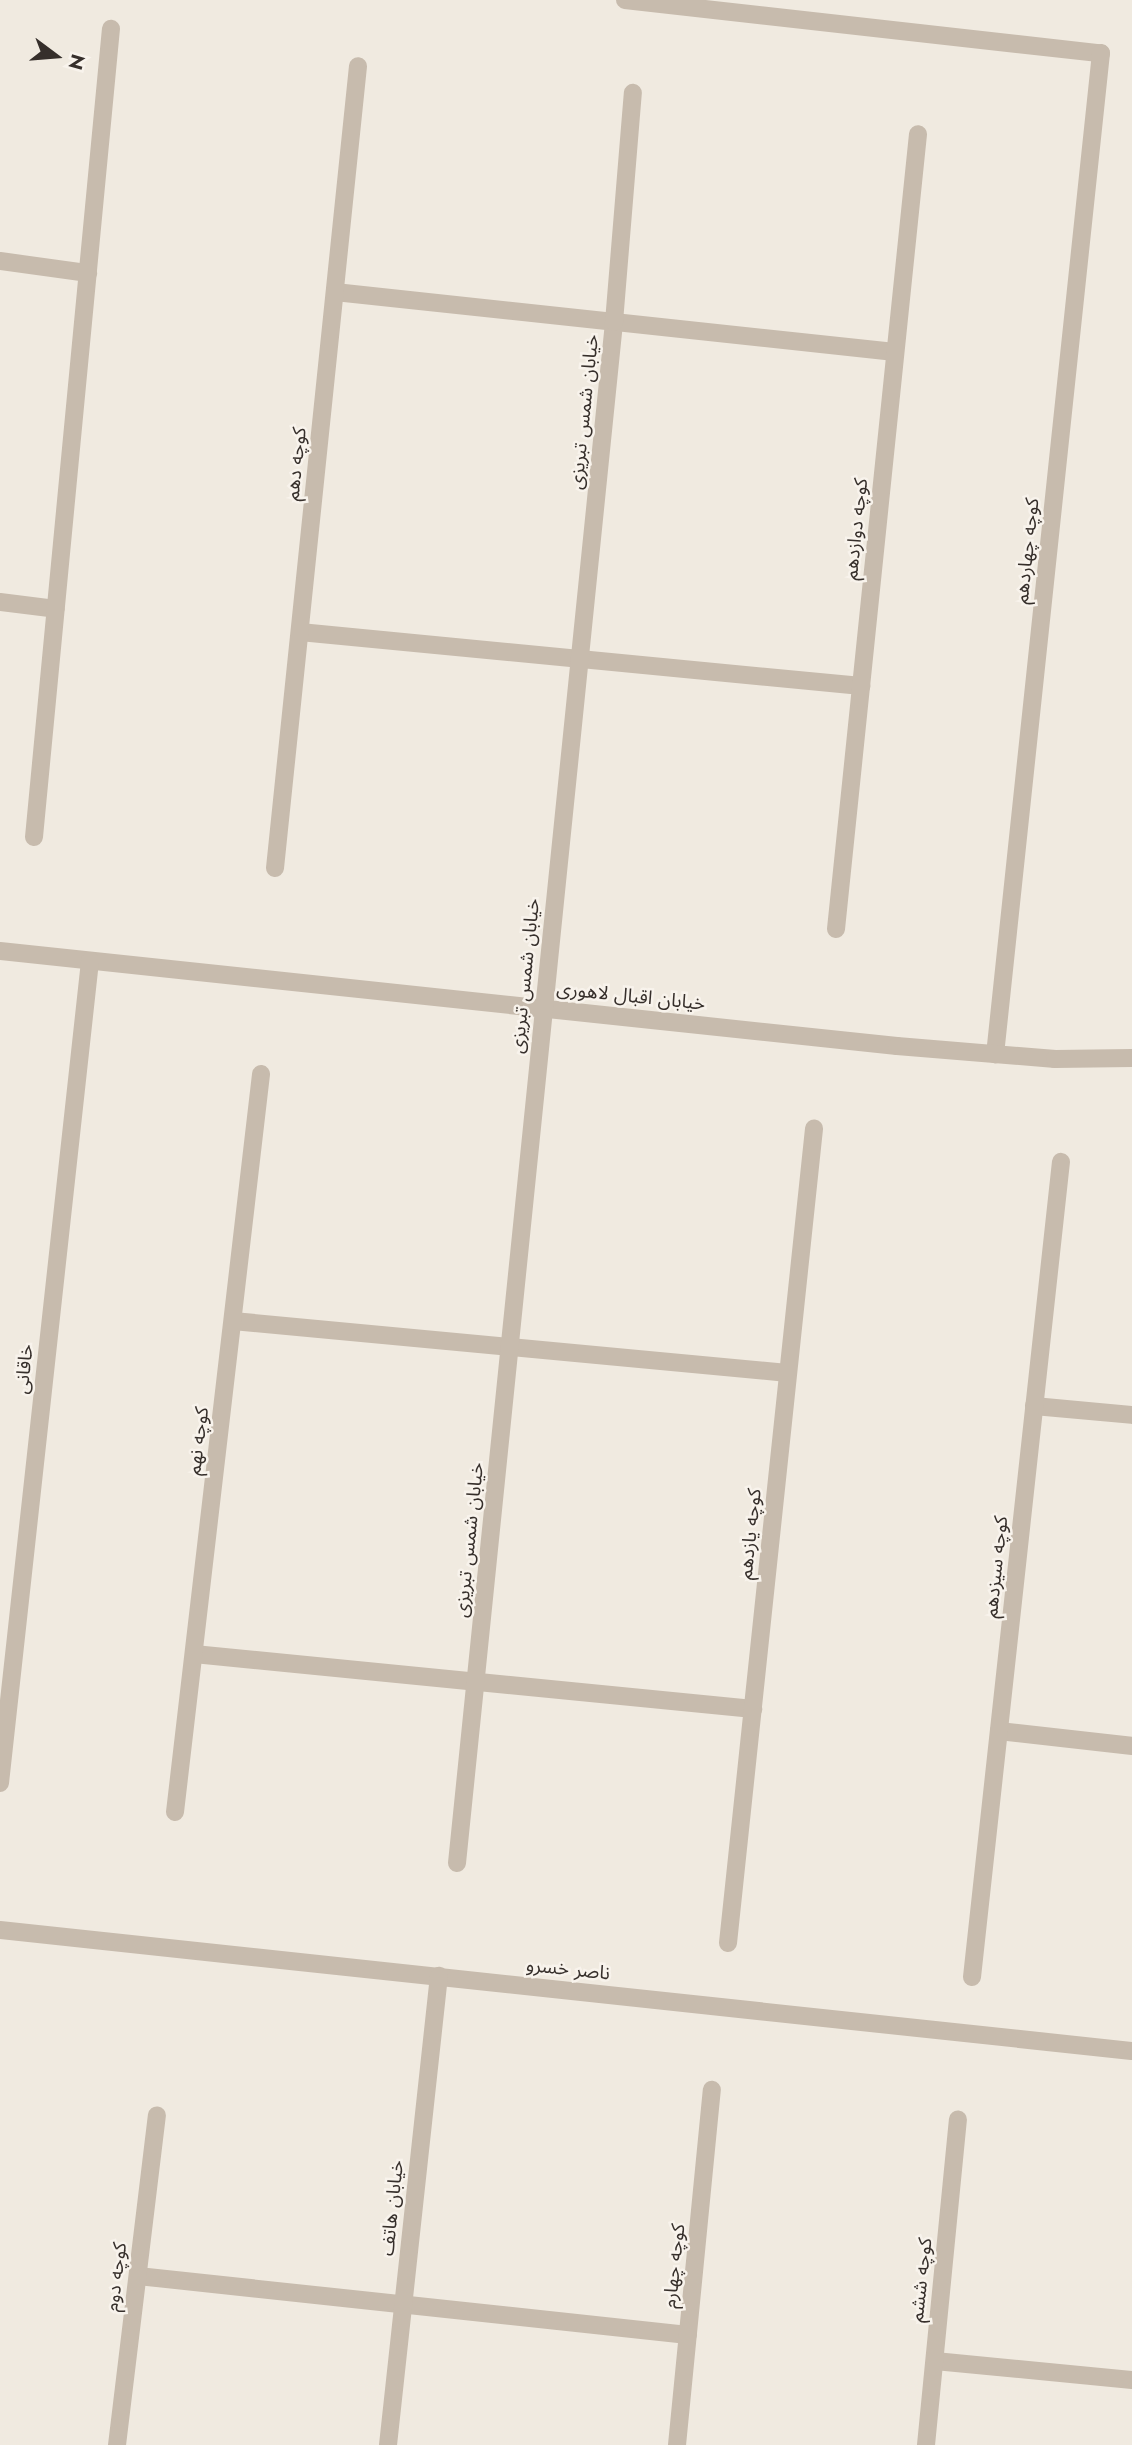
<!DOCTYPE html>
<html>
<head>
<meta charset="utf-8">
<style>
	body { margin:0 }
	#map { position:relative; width:1132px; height:2445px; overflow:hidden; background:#f0eae0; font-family:Jost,"Noto Sans Arabic",sans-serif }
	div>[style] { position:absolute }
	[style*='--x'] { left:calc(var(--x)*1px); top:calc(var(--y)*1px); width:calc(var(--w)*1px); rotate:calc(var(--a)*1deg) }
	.street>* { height:18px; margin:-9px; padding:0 9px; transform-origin:9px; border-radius:9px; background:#c7bbad }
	span { translate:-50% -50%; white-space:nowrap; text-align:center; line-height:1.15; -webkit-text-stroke:5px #f8f3ec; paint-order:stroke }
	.street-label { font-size:19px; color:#362f2b }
	.north { position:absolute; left:21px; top:21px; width:70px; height:70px; -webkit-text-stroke:5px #f8f3ec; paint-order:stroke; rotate:106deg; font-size:19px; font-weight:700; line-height:28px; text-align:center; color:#362f2b }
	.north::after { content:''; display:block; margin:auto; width:24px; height:32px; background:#362f2b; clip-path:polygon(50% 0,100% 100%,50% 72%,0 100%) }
</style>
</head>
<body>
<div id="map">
	<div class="street">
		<i style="--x:625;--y:0;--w:479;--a:6.4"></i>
		<i style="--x:1101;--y:53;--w:1007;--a:96.04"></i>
		<i style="--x:0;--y:261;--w:89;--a:7.8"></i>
		<i style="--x:335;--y:292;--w:563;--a:6.12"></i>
		<i style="--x:0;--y:602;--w:56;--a:7.1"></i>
		<i style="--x:300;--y:632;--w:564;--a:5.5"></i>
		<i style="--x:34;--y:837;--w:812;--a:-84.56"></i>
		<i style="--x:275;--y:868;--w:806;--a:-84.09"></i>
		<i style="--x:836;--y:929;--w:799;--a:-84.11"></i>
		<i style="--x:0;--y:951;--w:902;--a:6.05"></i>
		<i style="--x:897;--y:1046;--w:159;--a:4.7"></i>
		<i style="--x:1055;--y:1059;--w:77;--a:-0.7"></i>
		<i style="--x:233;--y:1321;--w:557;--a:5.35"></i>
		<i style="--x:1034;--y:1406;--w:98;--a:5.2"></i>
		<i style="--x:194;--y:1654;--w:562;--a:5.62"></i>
		<i style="--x:999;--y:1731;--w:134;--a:6.4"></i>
		<i style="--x:0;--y:1783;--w:827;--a:-83.75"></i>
		<i style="--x:175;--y:1812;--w:743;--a:-83.35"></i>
		<i style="--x:457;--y:1863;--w:1549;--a:-84.18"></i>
		<i style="--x:614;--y:322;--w:230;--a:-85.3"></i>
		<i style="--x:0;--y:1930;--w:1138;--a:6.1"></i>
		<i style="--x:728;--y:1943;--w:819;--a:-83.97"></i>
		<i style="--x:972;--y:1977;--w:820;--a:-83.77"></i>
		<i style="--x:138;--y:2276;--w:553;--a:6.12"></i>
		<i style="--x:935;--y:2361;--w:198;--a:5.5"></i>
		<i style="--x:117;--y:2445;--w:332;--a:-83.1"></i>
		<i style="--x:388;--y:2445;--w:472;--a:-83.8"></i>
		<i style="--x:677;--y:2445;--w:357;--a:-84.4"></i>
		<i style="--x:926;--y:2445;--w:327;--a:-84.4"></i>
	</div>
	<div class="street-label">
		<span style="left:584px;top:412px;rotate:-84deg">خیابان شمس تبریزی</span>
		<span style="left:296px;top:464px;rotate:-84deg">کوچه دهم</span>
		<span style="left:856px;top:529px;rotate:-84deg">کوچه دوازدهم</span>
		<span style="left:1027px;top:551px;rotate:-84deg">کوچه چهاردهم</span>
		<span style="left:525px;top:976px;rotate:-84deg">خیابان شمس تبریزی</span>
		<span style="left:631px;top:996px;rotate:6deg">خیابان اقبال لاهوری</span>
		<span style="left:24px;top:1369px;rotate:-84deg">خاقانی</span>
		<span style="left:198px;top:1441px;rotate:-83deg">کوچه نهم</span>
		<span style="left:750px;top:1534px;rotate:-84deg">کوچه یازدهم</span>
		<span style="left:469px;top:1540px;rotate:-84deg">خیابان شمس تبریزی</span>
		<span style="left:996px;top:1567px;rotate:-84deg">کوچه سیزدهم</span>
		<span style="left:568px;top:1969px;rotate:6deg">ناصر خسرو</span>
		<span style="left:392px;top:2208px;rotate:-84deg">خیابان هاتف</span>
		<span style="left:674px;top:2266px;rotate:-84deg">کوچه چهارم</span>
		<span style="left:116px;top:2277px;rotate:-83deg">کوچه دوم</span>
		<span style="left:921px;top:2280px;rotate:-84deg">کوچه ششم</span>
	</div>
	<div class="north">N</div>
</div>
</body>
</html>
